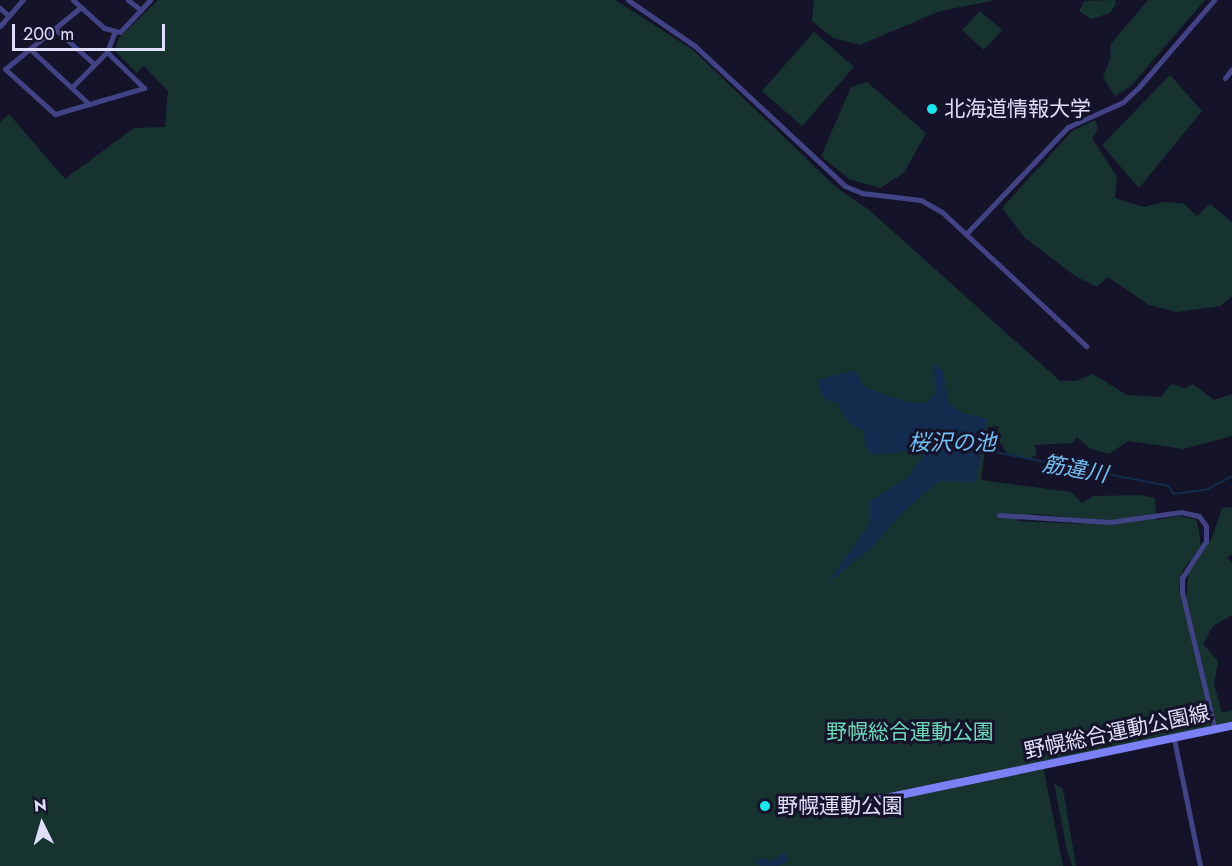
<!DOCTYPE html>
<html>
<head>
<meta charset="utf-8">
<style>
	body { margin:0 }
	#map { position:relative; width:1232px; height:866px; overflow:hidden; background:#15132a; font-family:Jost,"Noto Sans JP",sans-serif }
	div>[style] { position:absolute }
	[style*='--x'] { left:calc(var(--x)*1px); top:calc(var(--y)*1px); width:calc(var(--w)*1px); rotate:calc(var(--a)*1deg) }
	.green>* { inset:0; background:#163330 }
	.water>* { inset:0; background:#132c4d }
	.stream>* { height:1.5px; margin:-0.75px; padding:0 0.75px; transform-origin:0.75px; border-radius:0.75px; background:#132c4d }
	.minor>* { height:5px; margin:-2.5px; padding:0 2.5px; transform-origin:2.5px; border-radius:2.5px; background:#414385 }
	.secondary>* { height:8px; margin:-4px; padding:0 4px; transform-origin:4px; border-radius:4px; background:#7c80f6 }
	.dots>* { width:16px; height:16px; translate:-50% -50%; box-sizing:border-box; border:3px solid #15132a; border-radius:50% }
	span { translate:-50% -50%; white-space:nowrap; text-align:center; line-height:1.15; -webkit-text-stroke:6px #15132a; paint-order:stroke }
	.poi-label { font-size:21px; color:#e0defd }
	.left { translate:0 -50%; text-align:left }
	.park-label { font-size:21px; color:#6dd9b8 }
	.street-label { font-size:21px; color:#e0defd }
	.water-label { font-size:22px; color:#73c0f5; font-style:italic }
	.north { position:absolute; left:12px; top:794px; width:60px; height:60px; -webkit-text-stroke:4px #15132a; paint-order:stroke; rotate:355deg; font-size:16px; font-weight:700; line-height:24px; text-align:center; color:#e0defd }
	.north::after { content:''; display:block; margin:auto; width:21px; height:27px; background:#e0defd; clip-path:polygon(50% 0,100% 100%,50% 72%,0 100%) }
	.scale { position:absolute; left:12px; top:24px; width:153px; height:27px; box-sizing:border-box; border:3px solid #e0defd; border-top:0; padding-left:8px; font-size:18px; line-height:21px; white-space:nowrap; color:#e0defd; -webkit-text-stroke:4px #15132a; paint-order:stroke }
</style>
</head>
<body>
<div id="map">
	<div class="green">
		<i style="clip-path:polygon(evenodd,158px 0,615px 0,693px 50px,836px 187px,868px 209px,1060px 381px,1076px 381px,1093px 374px,1127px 395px,1161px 397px,1171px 384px,1185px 388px,1193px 384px,1214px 400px,1232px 394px,1232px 436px,1184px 449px,1128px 441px,1109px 454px,1089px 448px,1077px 437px,1072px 443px,1035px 445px,1037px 455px,1028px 459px,1007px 453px,996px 437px,999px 426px,988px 427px,981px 480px,1071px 492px,1082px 503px,1093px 496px,1140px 495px,1155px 498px,1156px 520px,1180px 516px,1197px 520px,1201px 546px,1183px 570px,1179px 587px,1185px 612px,1189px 567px,1212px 538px,1222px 508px,1232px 507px,1232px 554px,1227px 558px,1232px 562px,1232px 615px,1213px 626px,1203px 644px,1218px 661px,1214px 684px,1222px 713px,1232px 710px,1232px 724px,1042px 761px,1063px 866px,0 866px,0 122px,9px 114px,65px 179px,134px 128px,165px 127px,168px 91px,144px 66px,137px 73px,115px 51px,119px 38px,158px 0,1036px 514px,1077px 518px,1085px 524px,1017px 521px,1019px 517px,1036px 514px)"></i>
		<i style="clip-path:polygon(814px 0,996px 0,940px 11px,860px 45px,833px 38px,812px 21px)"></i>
		<i style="clip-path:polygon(1148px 0,1205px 0,1131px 86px,1115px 96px,1103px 77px,1111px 57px,1110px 45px)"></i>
		<i style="clip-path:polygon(1084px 1px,1115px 0,1116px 4px,1110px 13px,1091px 19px,1079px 11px)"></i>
		<i style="clip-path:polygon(980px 11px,1002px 30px,984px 50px,962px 30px)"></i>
		<i style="clip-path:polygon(814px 32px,854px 67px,802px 126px,762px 91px)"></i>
		<i style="clip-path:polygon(1170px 75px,1202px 111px,1139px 188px,1102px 145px)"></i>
		<i style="clip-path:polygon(867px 82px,926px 133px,904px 173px,880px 188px,849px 179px,821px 156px,851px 87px)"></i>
		<i style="clip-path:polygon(1095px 120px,1098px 129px,1092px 138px,1117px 177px,1115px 198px,1144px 207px,1163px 202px,1183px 203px,1197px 216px,1210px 204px,1232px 222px,1232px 296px,1221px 306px,1177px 312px,1149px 305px,1108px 277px,1097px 287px,1075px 276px,1024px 237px,1002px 208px,1072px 131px)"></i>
		<i style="clip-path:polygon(1054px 783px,1063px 789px,1076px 866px,1072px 866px,1067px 850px)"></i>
	</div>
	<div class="water">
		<i style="clip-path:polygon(933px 363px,943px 371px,949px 404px,963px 413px,987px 419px,976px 482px,938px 481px,903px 512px,871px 548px,828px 582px,870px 524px,870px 501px,907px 478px,924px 456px,914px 450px,873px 455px,865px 447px,864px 431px,850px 424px,838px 404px,823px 398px,817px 380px,856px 370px,864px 387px,905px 402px,925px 403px,935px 394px)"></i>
		<i style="clip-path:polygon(785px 853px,788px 861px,779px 866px,759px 866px,757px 862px,756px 858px,772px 860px)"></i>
	</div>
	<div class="stream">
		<i style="--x:980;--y:449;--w:193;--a:11.1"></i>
		<i style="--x:1169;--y:486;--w:9;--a:58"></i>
		<i style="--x:1174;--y:494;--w:34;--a:-8"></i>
		<i style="--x:1208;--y:489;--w:27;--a:-28"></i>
	</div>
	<div class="minor">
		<i style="--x:73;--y:0;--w:42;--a:42.1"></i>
		<i style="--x:104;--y:28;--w:16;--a:14"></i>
		<i style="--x:120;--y:32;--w:44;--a:-46.8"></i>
		<i style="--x:128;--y:0;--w:16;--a:38"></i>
		<i style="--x:628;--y:0;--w:81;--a:34.5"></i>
		<i style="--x:695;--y:46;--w:205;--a:43"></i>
		<i style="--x:845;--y:186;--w:18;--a:22"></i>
		<i style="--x:862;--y:193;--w:59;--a:6.8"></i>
		<i style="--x:921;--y:200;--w:24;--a:30"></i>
		<i style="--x:942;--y:212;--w:197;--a:42.9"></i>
		<i style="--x:81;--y:7;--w:98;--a:140.8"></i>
		<i style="--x:5;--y:69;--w:67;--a:42"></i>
		<i style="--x:55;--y:114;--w:93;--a:-16.3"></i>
		<i style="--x:144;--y:88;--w:52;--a:-135.8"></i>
		<i style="--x:0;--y:8;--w:12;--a:42"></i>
		<i style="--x:0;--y:26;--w:35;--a:-49"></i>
		<i style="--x:55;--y:29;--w:51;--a:41.8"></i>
		<i style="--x:30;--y:49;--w:81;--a:43"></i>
		<i style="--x:1225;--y:78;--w:11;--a:-52"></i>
		<i style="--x:72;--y:87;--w:49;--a:-45"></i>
		<i style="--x:107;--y:52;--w:22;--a:-69"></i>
		<i style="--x:966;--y:234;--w:148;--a:-46.4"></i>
		<i style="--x:1068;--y:127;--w:60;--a:-24.4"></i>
		<i style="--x:1123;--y:102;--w:22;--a:-43"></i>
		<i style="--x:1139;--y:87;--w:115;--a:-49.2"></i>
		<i style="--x:999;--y:515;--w:111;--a:3.6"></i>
		<i style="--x:1110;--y:522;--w:72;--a:-8"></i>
		<i style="--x:1181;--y:512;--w:18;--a:13"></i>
		<i style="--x:1199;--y:516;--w:12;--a:55"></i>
		<i style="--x:1206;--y:526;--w:15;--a:90"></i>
		<i style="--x:1206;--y:541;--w:44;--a:123"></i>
		<i style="--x:1182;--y:578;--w:14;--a:90"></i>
		<i style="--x:1182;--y:592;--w:142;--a:76.6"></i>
		<i style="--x:1174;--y:739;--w:130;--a:78.4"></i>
	</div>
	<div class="secondary">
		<i style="--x:833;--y:809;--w:408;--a:-11.8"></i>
	</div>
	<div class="dots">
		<i style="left:932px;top:109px;background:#18e5ee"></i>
		<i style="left:765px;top:806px;background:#18e5ee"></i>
	</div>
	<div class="poi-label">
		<span class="left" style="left:944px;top:109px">北海道情報大学</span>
		<span class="left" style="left:777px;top:806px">野幌運動公園</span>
	</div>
	<div class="park-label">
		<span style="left:910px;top:732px">野幌総合運動公園</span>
	</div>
	<div class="street-label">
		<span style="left:1117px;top:732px;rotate:-12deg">野幌総合運動公園線</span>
	</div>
	<div class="water-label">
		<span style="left:952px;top:443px">桜沢の池</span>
		<span style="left:1075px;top:469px;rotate:10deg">筋違川</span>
	</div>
	<div class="north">N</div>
	<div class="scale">200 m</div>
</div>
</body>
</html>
